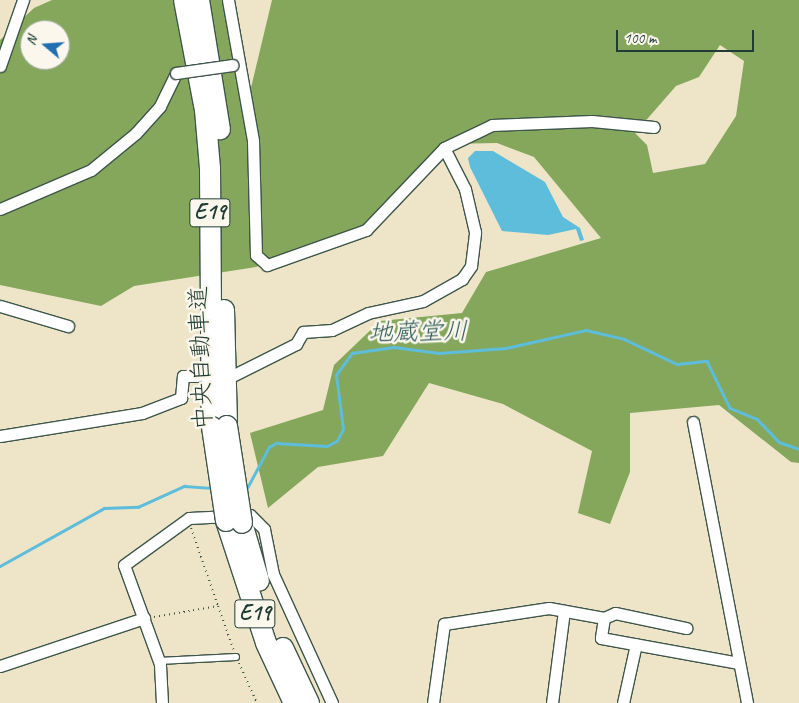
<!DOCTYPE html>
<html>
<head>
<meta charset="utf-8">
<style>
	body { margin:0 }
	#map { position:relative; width:799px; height:703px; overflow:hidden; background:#eee5c8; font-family:Caveat,"Klee One",sans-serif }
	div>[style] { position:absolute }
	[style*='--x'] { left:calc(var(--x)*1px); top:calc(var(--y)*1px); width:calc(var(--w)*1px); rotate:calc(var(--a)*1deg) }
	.forest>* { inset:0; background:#84a75c }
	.water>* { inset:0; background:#5dbddb }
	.stream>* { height:2.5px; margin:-1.25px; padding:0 1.25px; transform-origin:1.25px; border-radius:1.25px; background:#5dbddb }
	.path>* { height:2px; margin-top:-1px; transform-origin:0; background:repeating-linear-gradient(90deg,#3e564a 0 1px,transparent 0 5px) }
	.roads { filter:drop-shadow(1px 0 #3e564a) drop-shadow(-1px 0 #3e564a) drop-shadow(0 1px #3e564a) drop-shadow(0 -1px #3e564a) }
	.lane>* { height:5.5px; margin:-2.75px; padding:0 2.75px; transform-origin:2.75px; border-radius:2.75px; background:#fff }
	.street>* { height:11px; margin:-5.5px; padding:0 5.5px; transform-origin:5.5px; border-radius:5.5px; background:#fff }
	.highway>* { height:20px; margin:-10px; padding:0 10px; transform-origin:10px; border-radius:10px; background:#fff }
	.bridges { filter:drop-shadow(1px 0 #3e564a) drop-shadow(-1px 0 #3e564a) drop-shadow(0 1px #3e564a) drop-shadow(0 -1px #3e564a) }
	.street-bridge>* { height:11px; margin:-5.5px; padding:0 5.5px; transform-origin:5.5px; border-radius:5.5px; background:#fff }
	.highway-bridge>* { height:20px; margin:-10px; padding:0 10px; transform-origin:10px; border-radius:10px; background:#fff }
	span { translate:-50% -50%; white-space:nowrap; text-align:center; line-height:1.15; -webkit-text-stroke:5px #fbf7ec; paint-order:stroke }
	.shield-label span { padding:1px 4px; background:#fbf7ec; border:1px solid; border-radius:4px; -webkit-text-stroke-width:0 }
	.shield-label { font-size:22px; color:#1f3d34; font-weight:700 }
	.street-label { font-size:24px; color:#1f3d34 }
	.water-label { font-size:25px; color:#2e5d5e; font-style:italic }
	.north { position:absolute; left:20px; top:20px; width:50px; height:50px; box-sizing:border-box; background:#fbf7ec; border:1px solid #a3ada2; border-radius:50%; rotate:288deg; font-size:14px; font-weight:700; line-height:20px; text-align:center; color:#1f3d34 }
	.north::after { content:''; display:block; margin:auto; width:18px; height:22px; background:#1f6fb2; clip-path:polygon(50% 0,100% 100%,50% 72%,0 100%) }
	.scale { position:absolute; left:616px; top:30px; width:138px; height:22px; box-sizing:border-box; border:2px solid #1f3d34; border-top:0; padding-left:6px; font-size:15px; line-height:18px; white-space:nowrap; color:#1f3d34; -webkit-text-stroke:4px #fbf7ec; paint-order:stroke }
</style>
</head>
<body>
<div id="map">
	<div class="forest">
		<i style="clip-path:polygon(evenodd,52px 0,226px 0,249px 96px,272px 0,799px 0,799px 463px,791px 462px,719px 405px,630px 413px,630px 472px,610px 524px,578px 513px,592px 451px,503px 404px,429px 383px,383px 456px,318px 467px,268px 508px,250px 433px,323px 410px,334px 365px,380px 321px,462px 313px,486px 272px,601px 238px,534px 157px,497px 143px,446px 144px,367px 225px,256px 267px,134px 286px,101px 306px,0 285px,0 40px,34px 8px,52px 0,30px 30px,60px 30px,60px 60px,30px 60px,30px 30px,52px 0,720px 45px,744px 61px,736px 116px,705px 164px,653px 173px,647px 145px,635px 133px,676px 86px,699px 77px,720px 45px)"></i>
	</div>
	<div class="water">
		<i style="clip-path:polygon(475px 151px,493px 151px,545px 182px,563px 217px,580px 228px,584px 240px,580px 241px,576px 229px,548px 235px,502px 231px,470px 167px,468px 158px)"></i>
	</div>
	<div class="stream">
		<i style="--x:246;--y:490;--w:49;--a:-61.9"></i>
		<i style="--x:269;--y:447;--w:8;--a:-30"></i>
		<i style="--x:276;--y:443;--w:51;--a:3.4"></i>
		<i style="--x:327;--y:446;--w:11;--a:-27"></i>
		<i style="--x:337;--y:441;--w:13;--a:-63"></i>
		<i style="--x:343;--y:429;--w:54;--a:-97.4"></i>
		<i style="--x:336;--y:375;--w:27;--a:-54"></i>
		<i style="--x:352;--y:353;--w:42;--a:-8.1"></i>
		<i style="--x:394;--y:347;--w:45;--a:7.6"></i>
		<i style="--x:439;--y:353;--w:67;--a:-4.3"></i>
		<i style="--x:506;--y:348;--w:82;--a:-12.7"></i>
		<i style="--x:586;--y:330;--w:39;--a:13"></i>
		<i style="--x:624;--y:339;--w:59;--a:25.3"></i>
		<i style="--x:677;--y:364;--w:30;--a:-6"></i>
		<i style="--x:707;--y:361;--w:52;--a:63.9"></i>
		<i style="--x:730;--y:408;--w:29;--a:22"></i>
		<i style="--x:757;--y:419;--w:32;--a:46"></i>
		<i style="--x:779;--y:442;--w:21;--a:19"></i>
		<i style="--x:0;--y:566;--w:119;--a:-29.1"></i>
		<i style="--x:104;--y:508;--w:34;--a:-2"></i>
		<i style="--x:138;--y:507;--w:51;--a:-24.5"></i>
		<i style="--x:184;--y:486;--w:30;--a:4"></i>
	</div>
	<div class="path">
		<i style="--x:191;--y:528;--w:83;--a:70.9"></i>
		<i style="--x:154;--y:617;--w:65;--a:-9.8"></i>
		<i style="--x:218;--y:606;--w:48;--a:70.4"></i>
		<i style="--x:239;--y:663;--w:44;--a:65.8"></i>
	</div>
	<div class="roads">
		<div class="lane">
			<i style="--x:159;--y:661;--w:77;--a:-3"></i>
		</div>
		<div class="street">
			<i style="--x:228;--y:0;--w:143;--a:79.9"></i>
			<i style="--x:253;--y:141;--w:114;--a:88.5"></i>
			<i style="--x:256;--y:255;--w:15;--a:42"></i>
			<i style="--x:267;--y:265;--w:105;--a:-19.5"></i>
			<i style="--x:366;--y:230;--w:113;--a:-46.4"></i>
			<i style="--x:444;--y:148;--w:53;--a:-25.6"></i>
			<i style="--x:492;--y:125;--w:100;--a:-2.3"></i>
			<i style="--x:592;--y:121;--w:62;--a:5.5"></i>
			<i style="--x:0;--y:66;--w:70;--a:-70.8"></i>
			<i style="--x:0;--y:209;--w:99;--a:-23.2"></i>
			<i style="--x:91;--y:170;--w:58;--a:-39.4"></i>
			<i style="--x:136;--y:133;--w:36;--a:-48"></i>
			<i style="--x:160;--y:106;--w:37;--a:-64"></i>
			<i style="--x:0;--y:306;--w:71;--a:16.4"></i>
			<i style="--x:232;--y:376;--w:72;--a:-26.6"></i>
			<i style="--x:296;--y:344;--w:14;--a:-60"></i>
			<i style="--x:303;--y:332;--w:29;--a:-4"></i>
			<i style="--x:332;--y:330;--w:40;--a:-25"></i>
			<i style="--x:368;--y:313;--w:56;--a:-12.3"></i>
			<i style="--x:423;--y:301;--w:45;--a:-29.4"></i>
			<i style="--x:462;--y:279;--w:16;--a:-55"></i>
			<i style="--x:471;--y:266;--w:34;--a:-83"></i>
			<i style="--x:475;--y:232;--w:44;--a:-103.1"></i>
			<i style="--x:465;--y:189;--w:46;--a:-117.1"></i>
			<i style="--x:693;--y:422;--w:286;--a:79.1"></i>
			<i style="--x:0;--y:436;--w:144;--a:-9.2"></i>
			<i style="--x:142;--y:413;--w:42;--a:-21"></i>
			<i style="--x:181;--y:398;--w:22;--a:-85"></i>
			<i style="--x:183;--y:376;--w:14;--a:0"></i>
			<i style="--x:604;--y:618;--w:12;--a:-24"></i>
			<i style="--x:615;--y:613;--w:73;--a:11.9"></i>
			<i style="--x:0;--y:666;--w:152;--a:-18.4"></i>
			<i style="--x:162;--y:703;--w:39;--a:-93"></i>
			<i style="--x:160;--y:664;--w:105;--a:-110"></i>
			<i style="--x:124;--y:565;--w:80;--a:-35.9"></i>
			<i style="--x:189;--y:518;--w:61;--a:-2.8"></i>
			<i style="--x:250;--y:515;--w:20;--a:45"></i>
			<i style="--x:264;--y:529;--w:46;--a:78.7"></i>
			<i style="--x:273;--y:574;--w:142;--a:65.4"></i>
			<i style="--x:433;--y:703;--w:80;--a:-82.1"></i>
			<i style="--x:444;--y:624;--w:106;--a:-8.7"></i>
			<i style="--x:549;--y:608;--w:56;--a:10.3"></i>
			<i style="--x:604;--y:618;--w:20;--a:99"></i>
			<i style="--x:601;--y:638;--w:140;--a:10.3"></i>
			<i style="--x:552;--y:703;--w:93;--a:-82.6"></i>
			<i style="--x:623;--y:703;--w:60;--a:-77.6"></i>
		</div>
		<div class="highway">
			<i style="--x:184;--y:0;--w:112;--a:79.2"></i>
			<i style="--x:205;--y:110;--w:58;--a:85.1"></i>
			<i style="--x:210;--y:168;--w:259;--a:89.6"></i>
			<i style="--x:199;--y:0;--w:131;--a:80.8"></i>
			<i style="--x:224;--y:310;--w:116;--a:88.5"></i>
			<i style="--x:226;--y:521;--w:128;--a:71.8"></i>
			<i style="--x:266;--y:643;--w:66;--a:65"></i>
			<i style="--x:242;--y:523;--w:60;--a:73.7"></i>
			<i style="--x:283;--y:648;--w:61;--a:64.7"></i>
		</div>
	</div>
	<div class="bridges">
		<div class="street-bridge">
			<i style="--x:176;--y:73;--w:57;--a:-8.1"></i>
		</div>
		<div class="highway-bridge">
			<i style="--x:227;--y:426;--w:98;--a:81.2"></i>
			<i style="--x:212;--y:427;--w:95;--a:81.5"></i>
		</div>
	</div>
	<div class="shield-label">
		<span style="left:210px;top:213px">E19</span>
		<span style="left:255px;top:614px">E19</span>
	</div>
	<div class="street-label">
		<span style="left:201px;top:358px;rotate:-92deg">中央自動車道</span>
	</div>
	<div class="water-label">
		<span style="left:418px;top:332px;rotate:-1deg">地蔵堂川</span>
	</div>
	<div class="north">N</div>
	<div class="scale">100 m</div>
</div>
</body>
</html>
